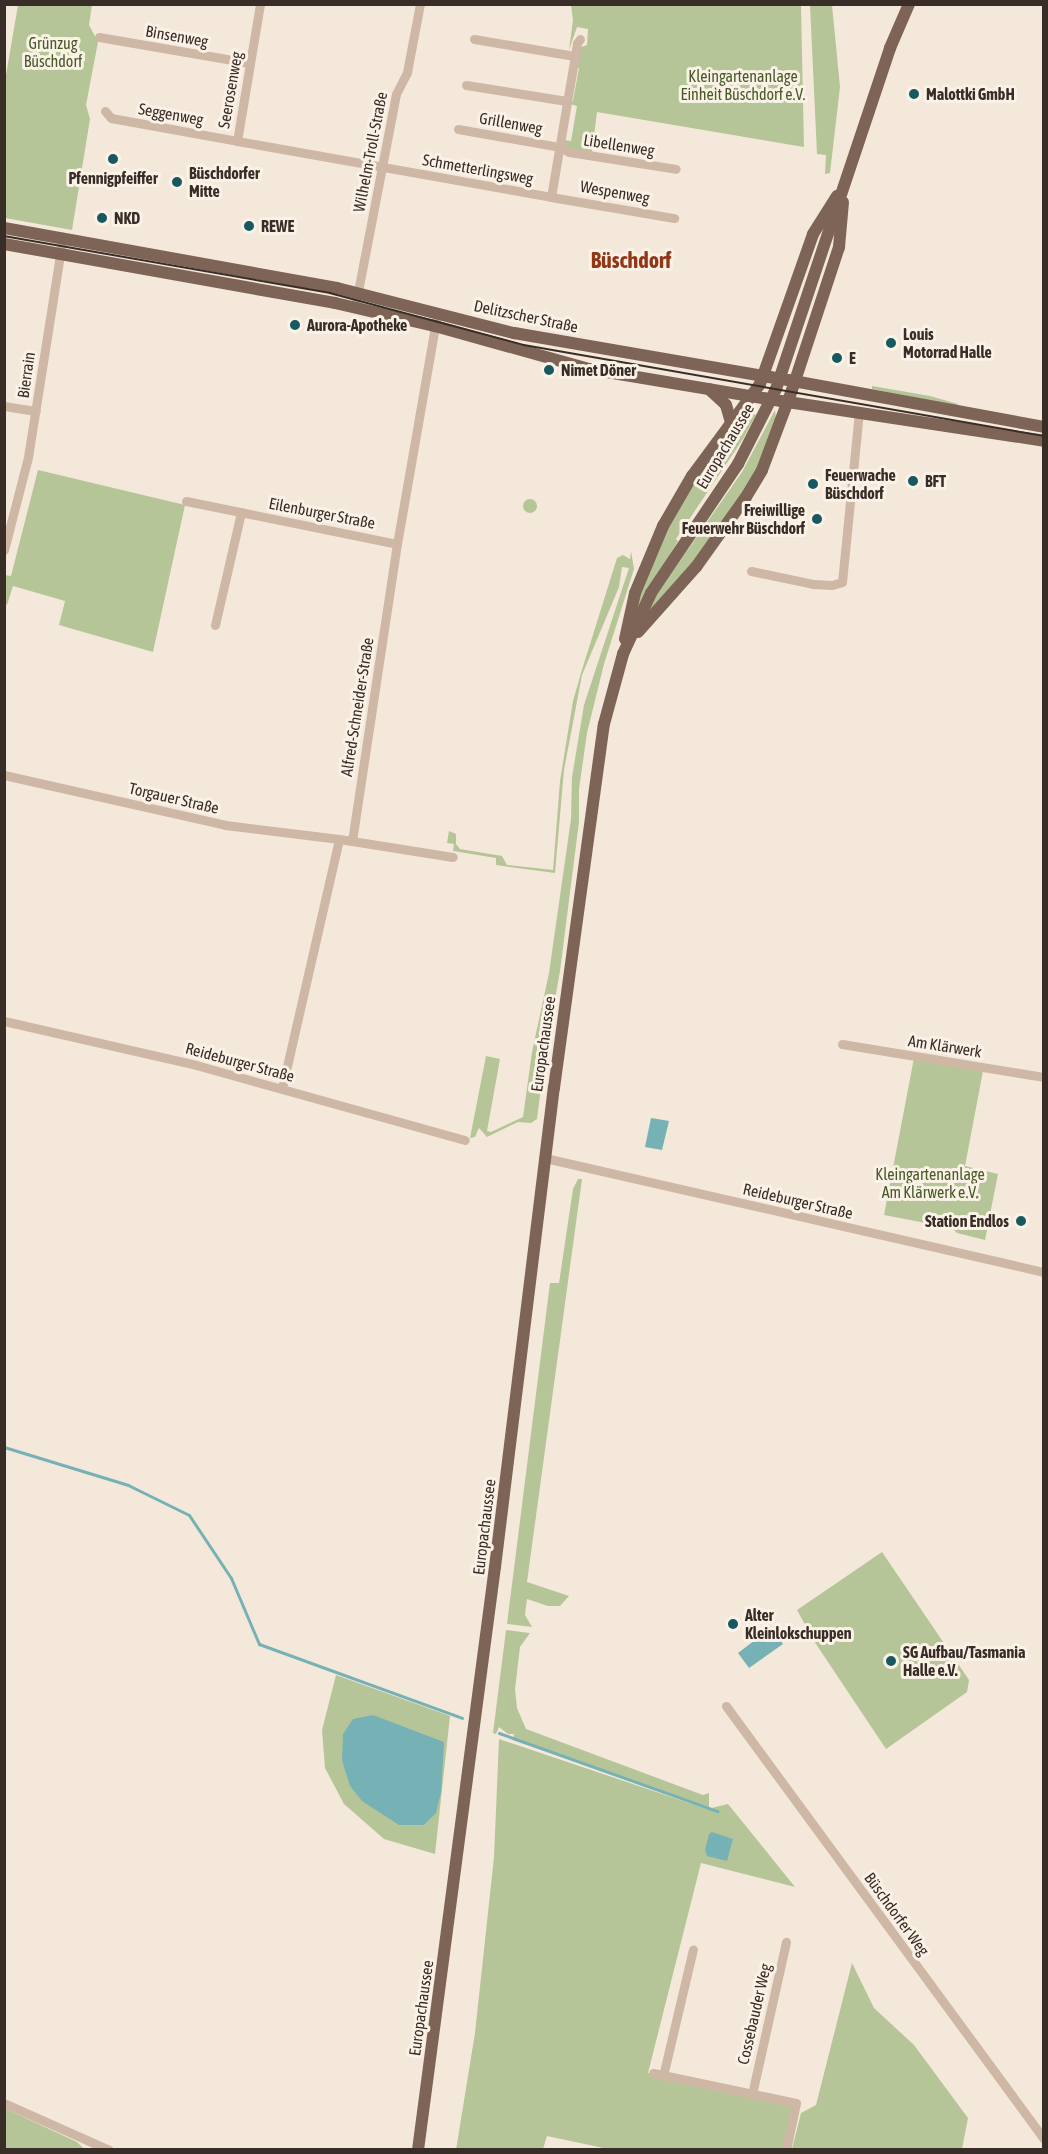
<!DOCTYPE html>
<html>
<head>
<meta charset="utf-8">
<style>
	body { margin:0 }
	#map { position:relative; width:1048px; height:2154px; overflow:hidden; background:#f4e8da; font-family:"Asap Condensed",sans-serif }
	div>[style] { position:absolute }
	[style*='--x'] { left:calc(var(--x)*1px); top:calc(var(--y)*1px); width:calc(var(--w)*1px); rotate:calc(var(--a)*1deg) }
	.green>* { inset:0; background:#b6c598 }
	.round { border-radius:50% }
	.water>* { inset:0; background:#76b1b5 }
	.stream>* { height:3px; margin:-1.5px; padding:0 1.5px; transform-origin:1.5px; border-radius:1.5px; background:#76b1b5 }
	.minor>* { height:9px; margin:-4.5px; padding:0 4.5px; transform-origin:4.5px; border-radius:4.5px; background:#ceb8a5 }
	.major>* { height:12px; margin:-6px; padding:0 6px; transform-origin:6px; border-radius:6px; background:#7d6456 }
	.tram>* { height:1.5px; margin:-0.75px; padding:0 0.75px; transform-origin:0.75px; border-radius:0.75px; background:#392d27 }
	.major-bridge>* { height:12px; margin:-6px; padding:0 6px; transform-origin:6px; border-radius:6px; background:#7d6456 }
	.dots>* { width:16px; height:16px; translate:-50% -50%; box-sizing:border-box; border:3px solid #fbf2e7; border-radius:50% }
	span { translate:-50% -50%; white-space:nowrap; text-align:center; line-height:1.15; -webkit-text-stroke:6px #fbf2e7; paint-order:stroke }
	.street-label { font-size:16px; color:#392d27 }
	.park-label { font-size:16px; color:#475a28 }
	.poi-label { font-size:16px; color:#392d27; font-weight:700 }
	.left { translate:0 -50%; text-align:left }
	.right { translate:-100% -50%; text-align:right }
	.district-label { font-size:22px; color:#913617; font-weight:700 }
	.frame { position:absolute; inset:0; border:6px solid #392d27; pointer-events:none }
</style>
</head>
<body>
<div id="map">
	<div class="green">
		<i style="clip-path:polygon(18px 5px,92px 5px,89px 25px,98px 42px,86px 105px,90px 119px,72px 230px,5px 218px,5px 81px)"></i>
		<i style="clip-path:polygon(571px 5px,801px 5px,804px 147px,597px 112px,592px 152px,566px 148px,564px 140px,571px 141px,577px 106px,570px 104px,573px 101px,579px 68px,576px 67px,579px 48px,587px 45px,588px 29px,577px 27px,569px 50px,573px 20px)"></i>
		<i style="clip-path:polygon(810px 5px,832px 5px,840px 87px,830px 173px,825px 174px,826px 155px,817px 154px)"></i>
		<i style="clip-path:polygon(872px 386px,930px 396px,958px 404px,957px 406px,872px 389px)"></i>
		<i style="clip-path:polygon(775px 410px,776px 418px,753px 478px,700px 554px,647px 615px,657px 594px,742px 472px)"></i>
		<i style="clip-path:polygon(745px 411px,756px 415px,743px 439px,676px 539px,678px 541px,633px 617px,646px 573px,684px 497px)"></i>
		<i style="clip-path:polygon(38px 470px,185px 505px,153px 652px,59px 625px,65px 601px,13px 586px,7px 605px,5px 604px,4px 575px,11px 576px)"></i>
		<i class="round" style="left:523px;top:499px;width:14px;height:14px"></i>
		<i style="clip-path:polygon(631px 551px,634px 569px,604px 664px,587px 733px,579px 789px,579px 822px,560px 971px,546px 1049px,537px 1119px,531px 1123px,518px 1122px,487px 1137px,479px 1128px,475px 1137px,470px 1138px,486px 1056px,500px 1059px,487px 1131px,491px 1132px,523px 1117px,532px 1052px,549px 973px,571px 819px,572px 777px,584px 705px,629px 568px,622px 567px,619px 587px,582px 675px,564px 770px,555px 873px,496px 865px,496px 858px,453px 851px,454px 844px,447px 843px,449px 831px,456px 834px,456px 844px,460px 849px,502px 856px,507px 865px,553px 870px,560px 781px,573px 701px,581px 673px,617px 558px,623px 555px,630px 559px)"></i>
		<i style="clip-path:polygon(914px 1058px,983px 1071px,965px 1166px,998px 1174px,985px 1240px,957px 1233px,952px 1228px,884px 1215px)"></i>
		<i style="clip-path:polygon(578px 1179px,582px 1179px,527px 1582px,569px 1596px,560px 1606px,548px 1606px,527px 1599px,525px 1615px,532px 1627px,507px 1624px,550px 1283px,559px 1283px,573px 1189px)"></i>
		<i style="clip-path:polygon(882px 1552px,969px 1680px,967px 1692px,886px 1749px,814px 1641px,797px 1610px)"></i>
		<i style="clip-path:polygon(506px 1630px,530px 1633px,520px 1647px,515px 1689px,517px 1708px,526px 1729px,703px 1795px,709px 1793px,709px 1807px,513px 1740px,514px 1734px,508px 1734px,499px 1727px,496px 1734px,493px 1733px)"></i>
		<i style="clip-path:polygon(336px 1675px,450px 1716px,435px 1854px,384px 1839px,344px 1804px,325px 1768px,322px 1730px)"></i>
		<i style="clip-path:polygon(499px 1739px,707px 1809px,728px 1804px,795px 1887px,701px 1863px,648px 2073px,794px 2104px,784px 2149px,608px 2149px,547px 2136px,543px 2149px,456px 2150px,475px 2033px,494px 1857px)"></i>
		<i style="clip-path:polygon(852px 1963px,874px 2008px,914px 2045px,968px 2118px,962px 2149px,792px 2149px,801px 2113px,816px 2105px)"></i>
		<i style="clip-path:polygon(4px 2108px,77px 2142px,84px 2149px,5px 2149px)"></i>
	</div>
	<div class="water">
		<i style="clip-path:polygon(651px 1118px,669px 1121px,662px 1150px,645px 1147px)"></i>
		<i style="clip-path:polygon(771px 1628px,783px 1644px,749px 1668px,738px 1653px)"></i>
		<i style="clip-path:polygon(373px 1715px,444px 1742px,441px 1792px,436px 1813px,424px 1825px,399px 1825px,362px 1801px,350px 1786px,342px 1760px,343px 1734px,353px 1719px)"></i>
		<i style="clip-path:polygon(712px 1832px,733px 1839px,727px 1861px,707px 1856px,705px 1850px,709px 1834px)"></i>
	</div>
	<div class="stream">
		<i style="--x:4;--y:1447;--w:130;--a:17"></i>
		<i style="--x:128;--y:1485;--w:68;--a:26.2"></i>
		<i style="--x:189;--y:1515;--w:76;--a:56.3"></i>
		<i style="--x:231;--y:1578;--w:72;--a:67"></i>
		<i style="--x:259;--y:1644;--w:216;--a:20"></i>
		<i style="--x:499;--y:1733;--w:232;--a:19.7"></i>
	</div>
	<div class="minor">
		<i style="--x:260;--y:4;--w:139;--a:99.5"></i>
		<i style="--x:237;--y:141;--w:319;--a:10.1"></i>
		<i style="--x:551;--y:197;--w:156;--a:-80.4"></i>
		<i style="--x:577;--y:43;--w:5;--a:-53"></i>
		<i style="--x:99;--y:37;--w:153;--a:9.8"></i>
		<i style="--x:474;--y:39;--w:102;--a:9.6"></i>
		<i style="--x:466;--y:85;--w:102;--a:9"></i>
		<i style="--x:105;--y:111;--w:9;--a:49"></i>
		<i style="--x:111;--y:118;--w:128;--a:10.3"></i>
		<i style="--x:458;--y:129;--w:104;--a:10"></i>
		<i style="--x:560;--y:147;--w:10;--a:29"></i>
		<i style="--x:569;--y:152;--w:108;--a:9"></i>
		<i style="--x:551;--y:197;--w:125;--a:9.7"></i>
		<i style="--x:355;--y:307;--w:217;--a:-79.1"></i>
		<i style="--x:396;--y:94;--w:25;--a:-63"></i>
		<i style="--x:407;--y:72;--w:69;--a:-79.2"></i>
		<i style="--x:4;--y:406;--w:32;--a:9"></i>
		<i style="--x:186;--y:501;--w:215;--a:11.5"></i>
		<i style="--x:4;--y:550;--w:96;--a:-75.5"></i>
		<i style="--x:28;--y:457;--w:223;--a:-81"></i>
		<i style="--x:751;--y:571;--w:63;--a:11.8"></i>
		<i style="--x:813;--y:584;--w:19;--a:3"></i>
		<i style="--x:832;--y:585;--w:10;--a:-17"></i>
		<i style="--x:842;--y:582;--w:172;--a:-84.3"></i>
		<i style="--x:215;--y:625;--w:116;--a:-77"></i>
		<i style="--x:4;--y:775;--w:227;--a:12.7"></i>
		<i style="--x:225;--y:825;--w:115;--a:7"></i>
		<i style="--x:352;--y:841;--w:102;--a:9"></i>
		<i style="--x:4;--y:1021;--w:197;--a:12.9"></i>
		<i style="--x:196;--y:1065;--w:279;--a:15.6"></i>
		<i style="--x:842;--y:1044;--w:205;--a:9.3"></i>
		<i style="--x:282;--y:1088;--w:255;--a:-77.1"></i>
		<i style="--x:339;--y:839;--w:13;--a:9"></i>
		<i style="--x:352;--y:841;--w:300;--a:-81.4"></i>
		<i style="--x:397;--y:544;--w:226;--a:-80.1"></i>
		<i style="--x:545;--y:1158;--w:512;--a:12.87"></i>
		<i style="--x:726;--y:1706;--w:537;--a:53.71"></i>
		<i style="--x:653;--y:2073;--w:146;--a:11.8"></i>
		<i style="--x:796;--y:2103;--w:48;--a:102"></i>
		<i style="--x:663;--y:2076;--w:130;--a:-76.7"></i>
		<i style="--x:752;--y:2094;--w:156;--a:-77.4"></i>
		<i style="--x:4;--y:2103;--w:115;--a:24.1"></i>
	</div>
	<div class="major">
		<i style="--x:4;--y:228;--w:338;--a:10.2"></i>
		<i style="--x:337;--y:288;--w:183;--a:14.3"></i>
		<i style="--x:514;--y:333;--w:260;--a:9.8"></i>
		<i style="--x:4;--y:244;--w:336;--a:10.1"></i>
		<i style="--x:335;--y:303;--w:103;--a:13"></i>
		<i style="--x:435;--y:326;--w:160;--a:15.6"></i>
		<i style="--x:589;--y:369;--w:176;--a:9.5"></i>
		<i style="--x:788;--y:380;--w:260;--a:10.4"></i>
		<i style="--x:709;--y:389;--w:23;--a:43"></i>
		<i style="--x:726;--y:405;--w:19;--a:74"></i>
		<i style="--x:781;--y:401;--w:266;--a:8.6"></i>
		<i style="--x:638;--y:632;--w:87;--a:-48.3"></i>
		<i style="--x:696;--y:567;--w:86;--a:-54.5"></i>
		<i style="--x:746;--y:497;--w:31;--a:-59"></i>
		<i style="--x:762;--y:470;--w:85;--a:-69.4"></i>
		<i style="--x:792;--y:390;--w:151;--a:-71.8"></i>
		<i style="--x:839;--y:247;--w:45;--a:-84.9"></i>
		<i style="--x:625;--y:639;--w:47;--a:-77.7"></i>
		<i style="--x:635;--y:593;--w:73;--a:-67.3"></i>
		<i style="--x:663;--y:526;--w:58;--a:-59.9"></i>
		<i style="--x:692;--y:476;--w:114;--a:-53.5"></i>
		<i style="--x:760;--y:384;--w:159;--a:-70.5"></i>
		<i style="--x:813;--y:234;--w:45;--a:-57.7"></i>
		<i style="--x:418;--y:2150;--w:588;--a:-82.48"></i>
		<i style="--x:495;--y:1567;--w:483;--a:-83"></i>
		<i style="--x:554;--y:1088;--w:367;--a:-82.2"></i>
		<i style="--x:604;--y:724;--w:73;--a:-74.8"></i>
		<i style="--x:623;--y:654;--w:67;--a:-65.3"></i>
		<i style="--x:651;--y:593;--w:156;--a:-56"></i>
		<i style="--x:738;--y:464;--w:84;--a:-63.1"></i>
		<i style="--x:776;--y:389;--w:360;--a:-71.5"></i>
		<i style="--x:890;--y:48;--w:48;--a:-66.6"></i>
	</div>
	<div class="tram">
		<i style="--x:4;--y:236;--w:331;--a:9.9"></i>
		<i style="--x:330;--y:293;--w:201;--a:15"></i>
		<i style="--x:524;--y:345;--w:528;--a:9.93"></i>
	</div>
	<div class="major-bridge">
		<i style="--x:770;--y:377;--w:17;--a:10"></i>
		<i style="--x:763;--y:398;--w:17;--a:10"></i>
	</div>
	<div class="dots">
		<i style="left:914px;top:94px;background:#17595f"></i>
		<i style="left:113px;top:159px;background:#17595f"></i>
		<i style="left:177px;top:182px;background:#17595f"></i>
		<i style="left:102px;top:218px;background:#17595f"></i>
		<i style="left:249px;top:226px;background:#17595f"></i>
		<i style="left:295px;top:325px;background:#17595f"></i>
		<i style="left:891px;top:343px;background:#17595f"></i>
		<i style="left:837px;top:358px;background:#17595f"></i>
		<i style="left:549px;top:370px;background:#17595f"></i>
		<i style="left:913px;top:481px;background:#17595f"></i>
		<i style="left:813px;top:484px;background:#17595f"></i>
		<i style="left:817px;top:519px;background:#17595f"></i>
		<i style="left:1021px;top:1221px;background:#17595f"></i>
		<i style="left:733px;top:1624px;background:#17595f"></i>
		<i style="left:891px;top:1661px;background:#17595f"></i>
	</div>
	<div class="street-label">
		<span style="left:177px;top:36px;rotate:10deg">Binsenweg</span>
		<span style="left:230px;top:90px;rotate:-80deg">Seerosenweg</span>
		<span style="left:171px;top:114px;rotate:10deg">Seggenweg</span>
		<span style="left:511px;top:123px;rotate:10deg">Grillenweg</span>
		<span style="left:619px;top:145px;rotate:9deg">Libellenweg</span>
		<span style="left:370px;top:152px;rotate:-79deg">Wilhelm-Troll-Straße</span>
		<span style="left:478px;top:169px;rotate:10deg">Schmetterlingsweg</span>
		<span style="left:615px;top:192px;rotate:10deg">Wespenweg</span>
		<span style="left:526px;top:316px;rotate:12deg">Delitzscher Straße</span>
		<span style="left:26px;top:375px;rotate:-82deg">Bierrain</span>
		<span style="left:725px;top:446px;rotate:-59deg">Europachaussee</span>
		<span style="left:322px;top:513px;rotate:11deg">Eilenburger Straße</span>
		<span style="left:357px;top:707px;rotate:-81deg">Alfred-Schneider-Straße</span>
		<span style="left:174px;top:798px;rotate:13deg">Torgauer Straße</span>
		<span style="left:543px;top:1044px;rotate:-82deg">Europachaussee</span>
		<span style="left:945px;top:1046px;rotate:9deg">Am Klärwerk</span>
		<span style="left:240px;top:1062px;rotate:15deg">Reideburger Straße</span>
		<span style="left:798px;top:1201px;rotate:13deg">Reideburger Straße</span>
		<span style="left:484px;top:1527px;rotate:-83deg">Europachaussee</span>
		<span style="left:897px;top:1914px;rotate:54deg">Büschdorfer Weg</span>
		<span style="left:421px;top:2008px;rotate:-82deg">Europachaussee</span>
		<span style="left:754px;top:2014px;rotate:-77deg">Cossebauder Weg</span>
	</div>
	<div class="park-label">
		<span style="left:53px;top:52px">Grünzug<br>Büschdorf</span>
		<span style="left:743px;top:85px">Kleingartenanlage<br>Einheit Büschdorf e.V.</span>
		<span style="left:930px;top:1183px">Kleingartenanlage<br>Am Klärwerk e.V.</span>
	</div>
	<div class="poi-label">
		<span class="left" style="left:926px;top:94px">Malottki GmbH</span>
		<span class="left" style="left:189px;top:182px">Büschdorfer<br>Mitte</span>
		<span style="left:113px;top:178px">Pfennigpfeiffer</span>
		<span class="left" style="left:114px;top:218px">NKD</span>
		<span class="left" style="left:261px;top:226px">REWE</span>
		<span class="left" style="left:307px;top:325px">Aurora-Apotheke</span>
		<span class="left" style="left:903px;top:343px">Louis<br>Motorrad Halle</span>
		<span class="left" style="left:849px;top:358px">E</span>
		<span class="left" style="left:561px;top:370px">Nimet Döner</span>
		<span class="left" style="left:825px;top:484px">Feuerwache<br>Büschdorf</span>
		<span class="left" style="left:925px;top:481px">BFT</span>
		<span class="right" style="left:805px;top:519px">Freiwillige<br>Feuerwehr Büschdorf</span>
		<span class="right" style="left:1009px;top:1221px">Station Endlos</span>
		<span class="left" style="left:745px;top:1624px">Alter<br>Kleinlokschuppen</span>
		<span class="left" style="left:903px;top:1661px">SG Aufbau/Tasmania<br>Halle e.V.</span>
	</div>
	<div class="district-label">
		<span style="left:631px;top:261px">Büschdorf</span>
	</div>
	<div class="frame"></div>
</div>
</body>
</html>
